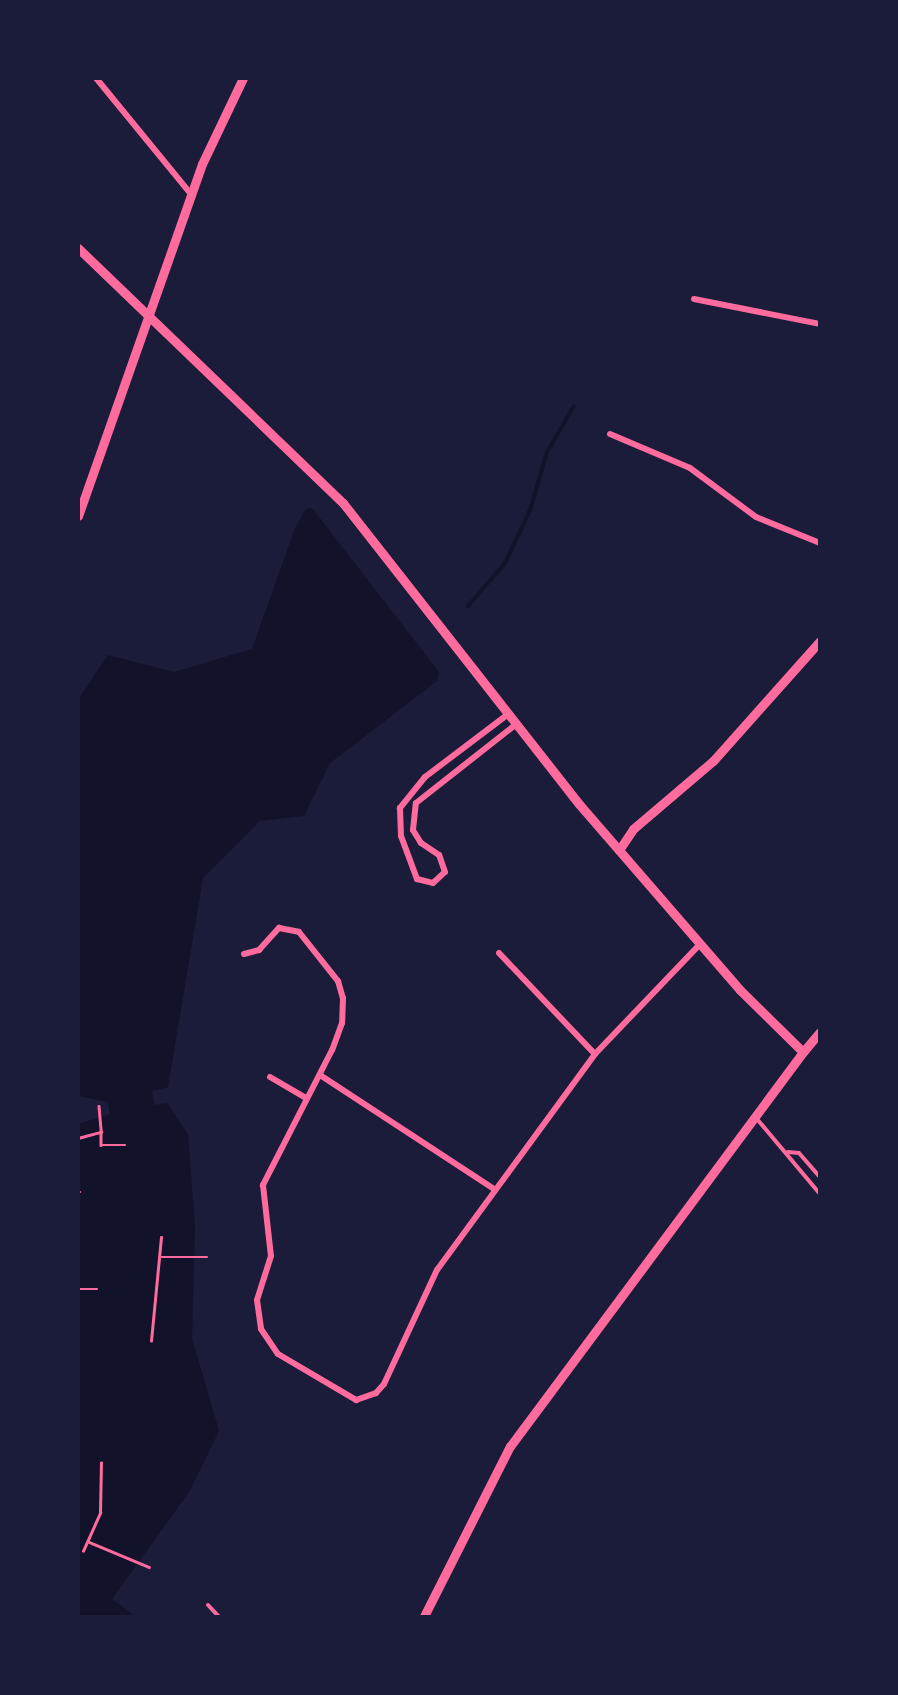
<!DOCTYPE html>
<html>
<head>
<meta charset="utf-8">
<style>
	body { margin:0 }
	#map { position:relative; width:898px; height:1695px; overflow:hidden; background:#1b1b3a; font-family:Ubuntu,sans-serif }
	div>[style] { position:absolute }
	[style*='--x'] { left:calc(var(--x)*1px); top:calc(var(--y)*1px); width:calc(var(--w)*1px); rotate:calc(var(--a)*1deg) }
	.water>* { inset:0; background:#12122b }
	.stream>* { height:4px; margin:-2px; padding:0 2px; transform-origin:2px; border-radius:2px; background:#12122b }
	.path>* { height:2.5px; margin:-1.25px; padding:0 1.25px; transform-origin:1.25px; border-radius:1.25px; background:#ff6b9d }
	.service>* { height:4px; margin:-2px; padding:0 2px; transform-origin:2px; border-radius:2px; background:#ff6b9d }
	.minor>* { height:6px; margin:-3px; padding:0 3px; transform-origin:3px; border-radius:3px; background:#ff6b9d }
	.tertiary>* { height:9px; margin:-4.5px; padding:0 4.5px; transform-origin:4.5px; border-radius:4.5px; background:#ff6b9d }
	.secondary>* { height:9px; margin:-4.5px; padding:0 4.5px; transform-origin:4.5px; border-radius:4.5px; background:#ff6b9d }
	span { translate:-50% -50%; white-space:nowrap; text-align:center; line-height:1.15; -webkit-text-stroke:8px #1b1b3a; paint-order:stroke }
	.frame { position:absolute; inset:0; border:80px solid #1b1b3a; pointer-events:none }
</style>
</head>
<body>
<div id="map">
	<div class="water">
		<i style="clip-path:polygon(312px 508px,439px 672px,437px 681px,330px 763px,304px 816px,260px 821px,203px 878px,168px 1087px,152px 1091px,154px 1105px,167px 1103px,188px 1134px,195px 1227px,192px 1338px,219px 1431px,189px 1492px,112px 1599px,136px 1617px,78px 1617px,78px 1124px,110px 1114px,108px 1102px,78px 1096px,78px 700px,108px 655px,174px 672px,252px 649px,295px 528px,306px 509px)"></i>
	</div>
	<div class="stream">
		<i style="--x:468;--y:606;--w:57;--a:-49.3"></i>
		<i style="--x:505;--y:563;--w:59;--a:-64.7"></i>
		<i style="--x:530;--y:510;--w:60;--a:-73.7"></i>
		<i style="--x:547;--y:452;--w:53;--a:-59.6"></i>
	</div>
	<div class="path">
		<i style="--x:99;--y:1106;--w:25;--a:85"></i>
		<i style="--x:78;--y:1138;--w:24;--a:-15"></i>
		<i style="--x:101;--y:1132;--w:13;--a:90"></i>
		<i style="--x:101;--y:1145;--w:24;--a:0"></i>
		<i style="--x:78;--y:1192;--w:2;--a:0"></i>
		<i style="--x:161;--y:1257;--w:46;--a:0"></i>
		<i style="--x:78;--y:1289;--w:19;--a:0"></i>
		<i style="--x:151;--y:1341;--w:104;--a:-84.5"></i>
		<i style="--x:89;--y:1542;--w:65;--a:22.6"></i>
		<i style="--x:83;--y:1551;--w:42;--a:-65.9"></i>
		<i style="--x:100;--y:1513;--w:50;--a:-88.9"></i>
	</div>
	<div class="service">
		<i style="--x:757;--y:1119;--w:98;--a:50"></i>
		<i style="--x:788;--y:1152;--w:11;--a:5"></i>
		<i style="--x:799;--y:1153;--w:32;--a:49"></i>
		<i style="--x:208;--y:1605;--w:18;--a:47"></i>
	</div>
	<div class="minor">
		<i style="--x:96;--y:78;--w:150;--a:50.7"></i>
		<i style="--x:694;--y:299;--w:128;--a:11.2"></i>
		<i style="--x:610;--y:434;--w:87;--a:23"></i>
		<i style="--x:690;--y:468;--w:82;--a:36.6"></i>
		<i style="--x:756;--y:517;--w:69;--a:22.1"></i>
		<i style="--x:507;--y:715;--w:103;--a:142.9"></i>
		<i style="--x:425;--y:777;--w:40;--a:129"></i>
		<i style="--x:400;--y:808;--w:28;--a:88"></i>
		<i style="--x:401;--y:836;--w:46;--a:69.6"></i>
		<i style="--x:417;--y:879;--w:16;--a:14"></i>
		<i style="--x:433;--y:883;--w:16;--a:-43"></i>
		<i style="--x:445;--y:872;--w:18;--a:-109"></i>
		<i style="--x:439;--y:855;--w:22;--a:-146"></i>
		<i style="--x:421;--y:843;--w:15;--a:-122"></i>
		<i style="--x:413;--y:830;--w:27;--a:-84"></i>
		<i style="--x:416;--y:803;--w:126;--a:-38.2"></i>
		<i style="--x:499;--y:953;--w:139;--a:46.5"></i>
		<i style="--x:244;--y:954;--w:16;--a:-15"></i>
		<i style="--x:259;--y:950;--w:30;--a:-48"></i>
		<i style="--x:279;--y:928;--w:20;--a:11"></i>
		<i style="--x:299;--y:932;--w:63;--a:51.5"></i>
		<i style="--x:338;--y:981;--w:18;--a:74"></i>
		<i style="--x:343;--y:998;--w:25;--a:92"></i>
		<i style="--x:342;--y:1023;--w:29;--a:110"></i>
		<i style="--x:332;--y:1050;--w:152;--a:117.1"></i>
		<i style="--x:263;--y:1185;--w:71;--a:83.6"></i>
		<i style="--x:271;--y:1256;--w:46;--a:107.7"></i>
		<i style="--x:257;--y:1300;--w:29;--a:82"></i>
		<i style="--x:261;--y:1329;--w:30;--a:56"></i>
		<i style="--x:278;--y:1354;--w:91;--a:30.5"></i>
		<i style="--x:356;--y:1400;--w:21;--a:-19"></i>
		<i style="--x:376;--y:1393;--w:12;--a:-48"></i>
		<i style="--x:384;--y:1384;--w:126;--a:-65.1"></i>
		<i style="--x:437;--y:1270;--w:268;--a:-53.8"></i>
		<i style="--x:595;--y:1054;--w:152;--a:-46.3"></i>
		<i style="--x:320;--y:1075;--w:208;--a:33.2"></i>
		<i style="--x:270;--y:1077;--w:42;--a:30.3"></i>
	</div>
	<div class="tertiary">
		<i style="--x:78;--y:248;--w:368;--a:43.9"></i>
		<i style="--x:343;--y:503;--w:382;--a:51.9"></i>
		<i style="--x:579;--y:804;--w:246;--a:49.1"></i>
		<i style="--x:740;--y:990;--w:88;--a:44.5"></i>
		<i style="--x:803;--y:1052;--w:491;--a:126.6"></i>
		<i style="--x:510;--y:1446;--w:193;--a:116.8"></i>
		<i style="--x:619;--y:850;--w:25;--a:-56"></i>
		<i style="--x:633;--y:829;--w:105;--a:-40.4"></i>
		<i style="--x:713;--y:761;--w:161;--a:-48.3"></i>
		<i style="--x:803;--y:1052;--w:26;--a:-50"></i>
	</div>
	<div class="secondary">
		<i style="--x:78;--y:516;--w:373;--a:-70.6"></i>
		<i style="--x:202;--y:164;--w:95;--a:-64.5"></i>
	</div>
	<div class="frame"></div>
</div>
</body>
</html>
